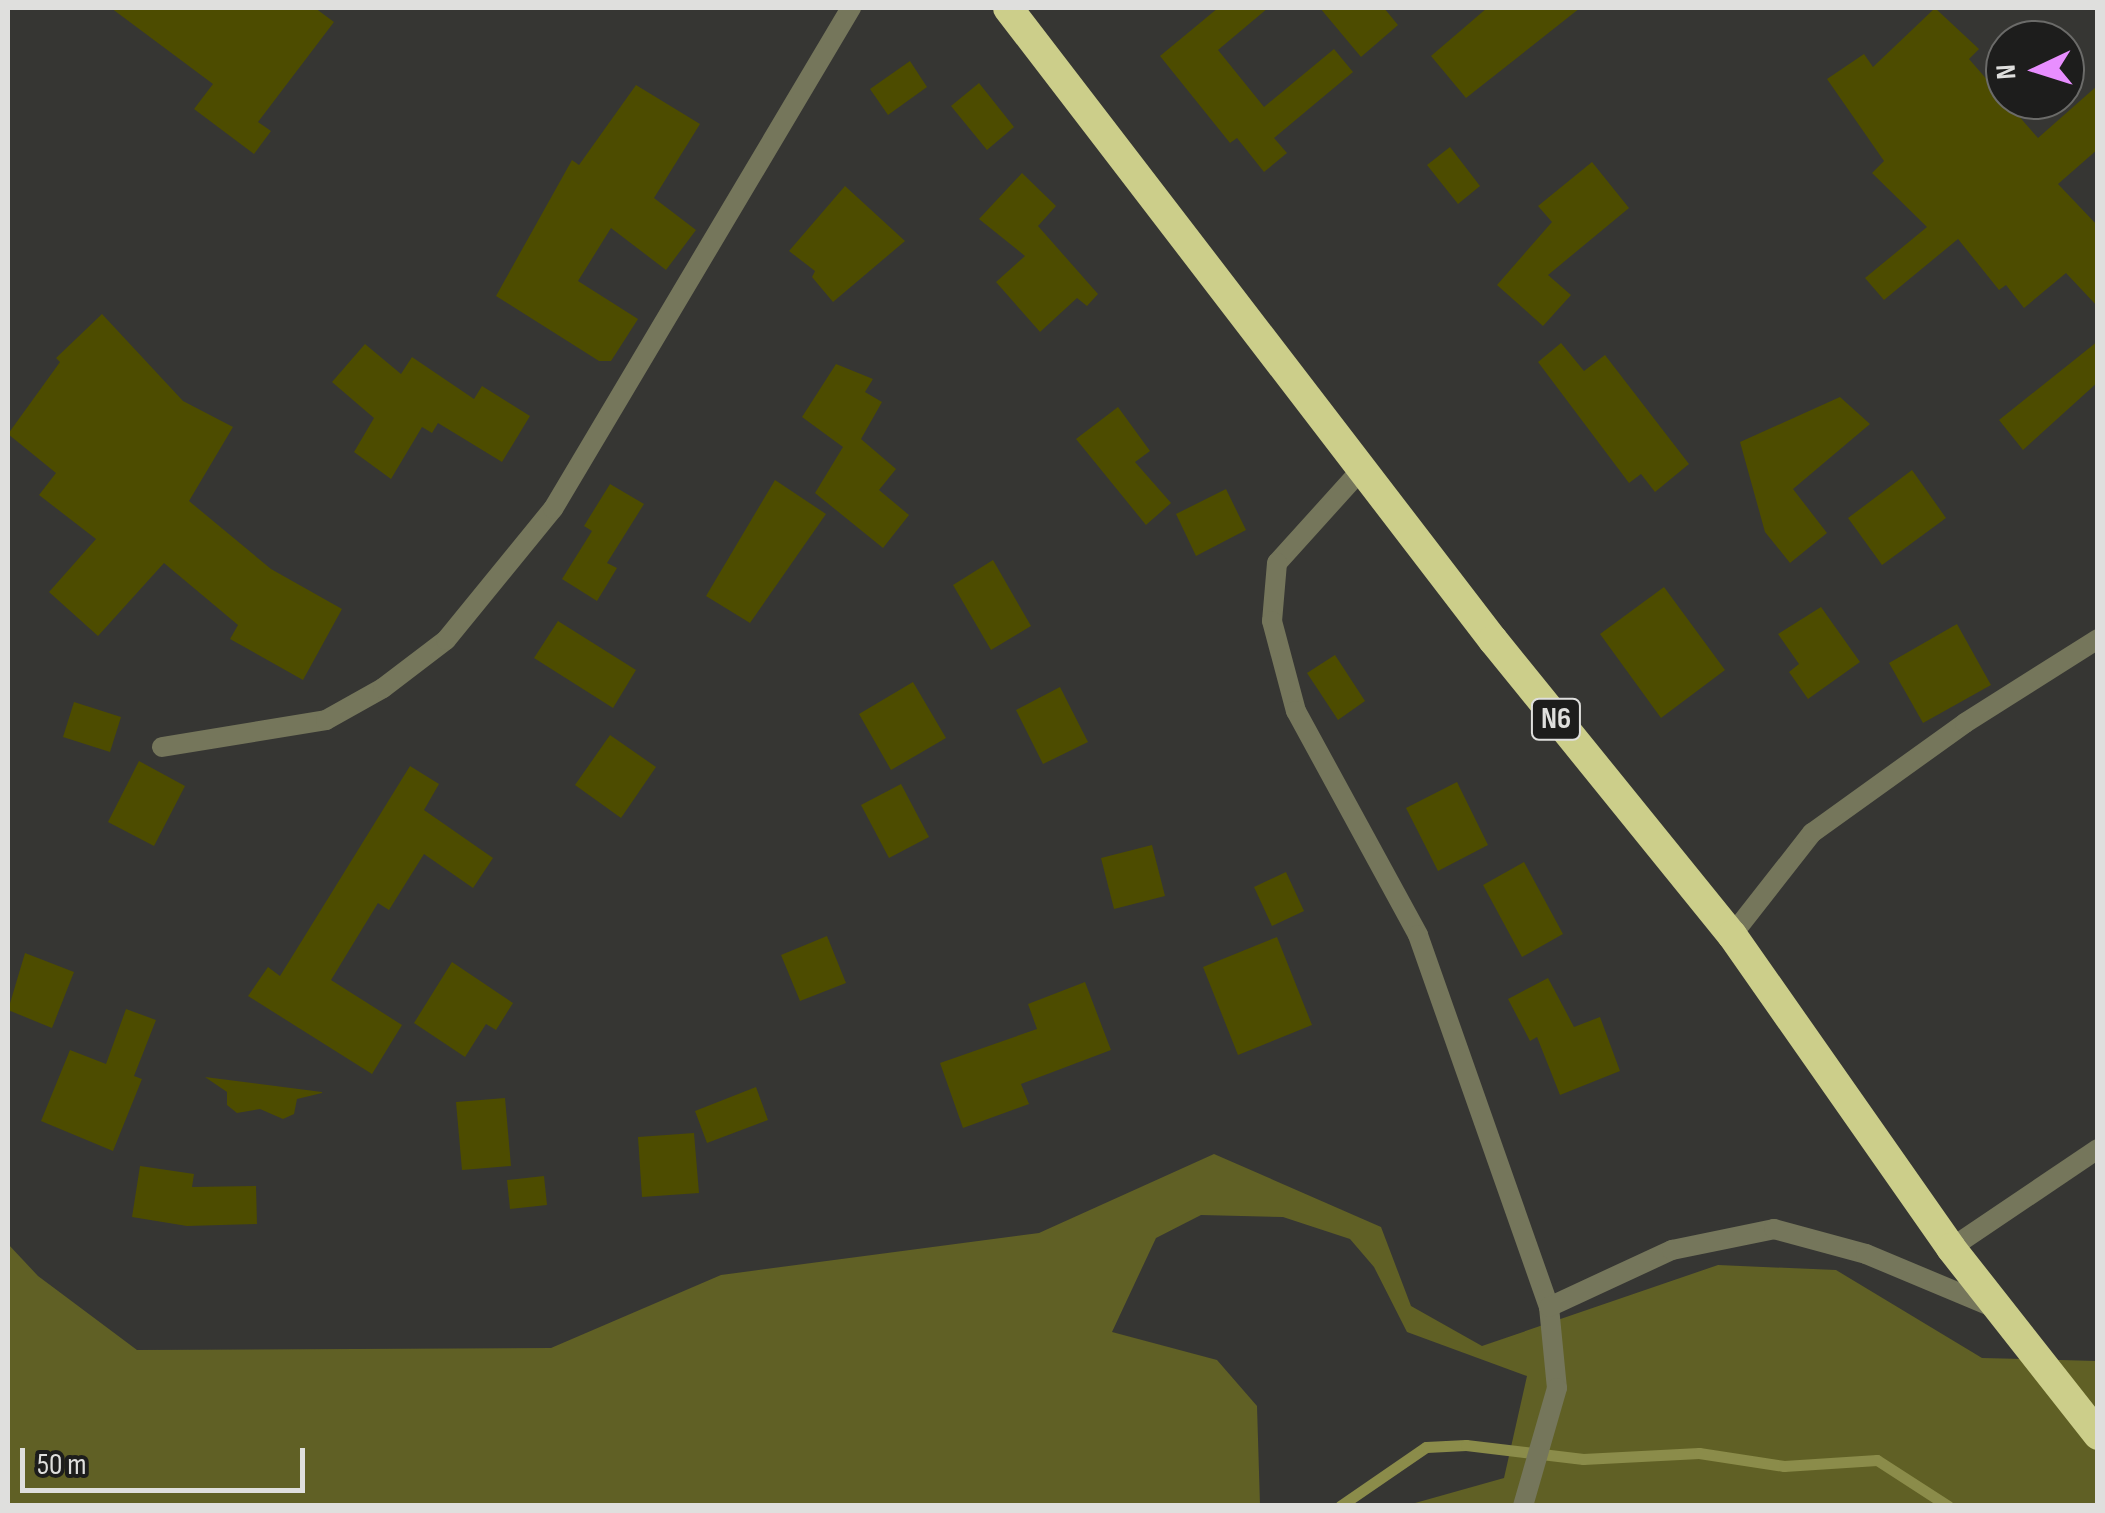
<!DOCTYPE html>
<html>
<head>
<meta charset="utf-8">
<style>
	body { margin:0 }
	#map { position:relative; width:2105px; height:1513px; overflow:hidden; background:#363633; font-family:"Sofia Sans Condensed",sans-serif }
	div>[style] { position:absolute }
	[style*='--x'] { left:calc(var(--x)*1px); top:calc(var(--y)*1px); width:calc(var(--w)*1px); rotate:calc(var(--a)*1deg) }
	.green>* { inset:0; background:#606025 }
	.stream>* { height:11px; margin:-5.5px; padding:0 5.5px; transform-origin:5.5px; border-radius:5.5px; background:#8b8c4a }
	.building>* { inset:0; background:#4d4c00 }
	.street>* { height:20px; margin:-10px; padding:0 10px; transform-origin:10px; border-radius:10px; background:#75765b }
	.highway>* { height:30px; margin:-15px; padding:0 15px; transform-origin:15px; border-radius:15px; background:#ccce8a }
	span { translate:-50% -50%; white-space:nowrap; text-align:center; line-height:1.15; -webkit-text-stroke:9px #1d1d1c; paint-order:stroke }
	.shield-label span { padding:2px 8px; background:#1d1d1c; border:2px solid; border-radius:8px; -webkit-text-stroke-width:0 }
	.shield-label { font-size:30px; color:#dfdfdd; font-weight:700 }
	.frame { position:absolute; inset:0; border:10px solid #dfdfdd; pointer-events:none }
	.north { position:absolute; left:1985px; top:20px; width:100px; height:100px; box-sizing:border-box; background:#1d1d1c; border:2px solid #6b6b69; border-radius:50%; rotate:266deg; font-size:28px; font-weight:700; line-height:40px; text-align:center; color:#dfdfdd }
	.north::after { content:''; display:block; margin:auto; width:35px; height:45px; background:#e88eff; clip-path:polygon(50% 0,100% 100%,50% 72%,0 100%) }
	.scale { position:absolute; left:20px; top:1448px; width:285px; height:45px; box-sizing:border-box; border:5px solid #dfdfdd; border-top:0; padding-left:12px; font-size:30px; line-height:35px; white-space:nowrap; color:#dfdfdd; -webkit-text-stroke:8px #1d1d1c; paint-order:stroke }
</style>
</head>
<body>
<div id="map">
	<div class="green">
		<i style="clip-path:polygon(1214px 1154px,1381px 1227px,1411px 1306px,1482px 1346px,1718px 1265px,1836px 1270px,1982px 1358px,2097px 1361px,2097px 1505px,1408px 1505px,1504px 1478px,1527px 1376px,1407px 1332px,1374px 1267px,1350px 1239px,1283px 1217px,1201px 1215px,1156px 1238px,1112px 1332px,1217px 1360px,1257px 1406px,1260px 1505px,8px 1505px,8px 1244px,38px 1276px,137px 1350px,551px 1348px,721px 1275px,1039px 1233px)"></i>
	</div>
	<div class="stream">
		<i style="--x:1340;--y:1506;--w:104;--a:-34.5"></i>
		<i style="--x:1426;--y:1447;--w:40;--a:-2.9"></i>
		<i style="--x:1466;--y:1445;--w:118;--a:6.8"></i>
		<i style="--x:1583;--y:1459;--w:116;--a:-3"></i>
		<i style="--x:1699;--y:1453;--w:86;--a:8.7"></i>
		<i style="--x:1784;--y:1466;--w:93;--a:-3.7"></i>
		<i style="--x:1877;--y:1460;--w:85;--a:32.9"></i>
	</div>
	<div class="building">
		<i style="clip-path:polygon(111px 8px,315px 8px,334px 22px,258px 122px,271px 131px,254px 154px,194px 109px,213px 84px)"></i>
		<i style="clip-path:polygon(1218px 8px,1268px 8px,1218px 50px,1264px 107px,1334px 49px,1353px 72px,1274px 138px,1287px 153px,1264px 172px,1237px 138px,1230px 143px,1160px 56px)"></i>
		<i style="clip-path:polygon(1320px 8px,1384px 8px,1398px 25px,1361px 57px)"></i>
		<i style="clip-path:polygon(1487px 8px,1580px 8px,1466px 98px,1431px 56px)"></i>
		<i style="clip-path:polygon(1935px 8px,1979px 49px,1969px 59px,2038px 138px,2098px 85px,2098px 149px,2058px 184px,2098px 226px,2098px 307px,2066px 273px,2024px 308px,2006px 285px,1999px 290px,1958px 239px,1884px 300px,1865px 278px,1927px 227px,1872px 173px,1884px 161px,1827px 79px,1864px 54px,1873px 67px)"></i>
		<i style="clip-path:polygon(910px 61px,927px 87px,888px 115px,870px 89px)"></i>
		<i style="clip-path:polygon(979px 83px,1014px 127px,987px 150px,951px 106px)"></i>
		<i style="clip-path:polygon(636px 85px,700px 124px,654px 198px,696px 230px,666px 270px,611px 228px,578px 281px,638px 319px,611px 361px,599px 361px,496px 296px,572px 160px,579px 165px)"></i>
		<i style="clip-path:polygon(1450px 147px,1480px 186px,1458px 204px,1427px 165px)"></i>
		<i style="clip-path:polygon(1592px 162px,1629px 208px,1548px 275px,1571px 295px,1543px 326px,1497px 285px,1552px 222px,1538px 206px)"></i>
		<i style="clip-path:polygon(1022px 173px,1056px 206px,1038px 226px,1098px 294px,1087px 306px,1077px 298px,1040px 332px,996px 282px,1025px 256px,979px 219px)"></i>
		<i style="clip-path:polygon(845px 186px,905px 241px,833px 302px,812px 277px,815px 271px,789px 251px)"></i>
		<i style="clip-path:polygon(102px 314px,183px 401px,233px 427px,189px 501px,271px 569px,342px 609px,303px 680px,230px 639px,238px 625px,164px 563px,98px 636px,49px 592px,96px 539px,39px 495px,56px 473px,8px 434px,60px 362px,56px 358px)"></i>
		<i style="clip-path:polygon(2098px 341px,2098px 382px,2023px 450px,1999px 420px)"></i>
		<i style="clip-path:polygon(1561px 343px,1584px 371px,1605px 355px,1689px 464px,1655px 492px,1641px 474px,1629px 483px,1538px 362px)"></i>
		<i style="clip-path:polygon(365px 344px,401px 374px,412px 357px,474px 399px,482px 386px,530px 416px,502px 462px,438px 423px,432px 433px,422px 427px,391px 479px,354px 452px,374px 418px,332px 382px)"></i>
		<i style="clip-path:polygon(836px 364px,873px 379px,865px 392px,882px 402px,861px 439px,896px 469px,879px 490px,909px 515px,883px 548px,815px 493px,843px 447px,802px 417px)"></i>
		<i style="clip-path:polygon(1840px 397px,1870px 424px,1793px 489px,1827px 533px,1790px 563px,1765px 532px,1740px 442px)"></i>
		<i style="clip-path:polygon(1118px 407px,1150px 451px,1135px 462px,1171px 503px,1146px 525px,1076px 439px)"></i>
		<i style="clip-path:polygon(1912px 470px,1946px 518px,1882px 565px,1848px 518px)"></i>
		<i style="clip-path:polygon(775px 480px,826px 514px,750px 623px,706px 596px)"></i>
		<i style="clip-path:polygon(610px 484px,644px 504px,607px 563px,617px 568px,597px 601px,562px 579px,592px 531px,584px 526px)"></i>
		<i style="clip-path:polygon(1226px 489px,1246px 530px,1196px 556px,1176px 514px)"></i>
		<i style="clip-path:polygon(993px 560px,1031px 626px,991px 650px,953px 585px)"></i>
		<i style="clip-path:polygon(1664px 587px,1725px 670px,1661px 718px,1600px 634px)"></i>
		<i style="clip-path:polygon(1821px 607px,1860px 662px,1808px 699px,1789px 672px,1799px 664px,1778px 634px)"></i>
		<i style="clip-path:polygon(558px 621px,636px 670px,613px 708px,534px 658px)"></i>
		<i style="clip-path:polygon(1957px 624px,1991px 685px,1923px 723px,1889px 663px)"></i>
		<i style="clip-path:polygon(1335px 655px,1365px 701px,1338px 720px,1307px 673px)"></i>
		<i style="clip-path:polygon(913px 682px,946px 738px,891px 770px,859px 714px)"></i>
		<i style="clip-path:polygon(1060px 687px,1088px 742px,1043px 764px,1016px 710px)"></i>
		<i style="clip-path:polygon(74px 702px,121px 717px,110px 752px,63px 737px)"></i>
		<i style="clip-path:polygon(610px 735px,656px 767px,621px 818px,575px 785px)"></i>
		<i style="clip-path:polygon(139px 761px,185px 786px,154px 846px,108px 822px)"></i>
		<i style="clip-path:polygon(410px 766px,439px 784px,424px 810px,493px 858px,473px 888px,424px 854px,389px 910px,378px 903px,331px 980px,402px 1025px,372px 1074px,248px 996px,268px 967px,280px 976px)"></i>
		<i style="clip-path:polygon(1457px 782px,1488px 845px,1438px 871px,1406px 808px)"></i>
		<i style="clip-path:polygon(901px 784px,929px 837px,889px 858px,861px 805px)"></i>
		<i style="clip-path:polygon(1152px 845px,1165px 896px,1114px 909px,1101px 858px)"></i>
		<i style="clip-path:polygon(1524px 862px,1563px 934px,1522px 957px,1483px 885px)"></i>
		<i style="clip-path:polygon(1286px 872px,1304px 911px,1272px 926px,1254px 887px)"></i>
		<i style="clip-path:polygon(827px 936px,846px 983px,800px 1001px,781px 955px)"></i>
		<i style="clip-path:polygon(1277px 937px,1312px 1025px,1238px 1055px,1203px 967px)"></i>
		<i style="clip-path:polygon(25px 953px,74px 972px,52px 1028px,8px 1010px)"></i>
		<i style="clip-path:polygon(452px 962px,513px 1003px,496px 1030px,486px 1024px,465px 1057px,414px 1023px)"></i>
		<i style="clip-path:polygon(1548px 978px,1574px 1027px,1600px 1017px,1620px 1071px,1560px 1095px,1537px 1037px,1530px 1041px,1508px 999px)"></i>
		<i style="clip-path:polygon(1085px 982px,1111px 1050px,1021px 1084px,1029px 1104px,963px 1128px,940px 1063px,1037px 1029px,1028px 1004px)"></i>
		<i style="clip-path:polygon(126px 1009px,156px 1020px,134px 1076px,142px 1079px,113px 1151px,41px 1121px,70px 1050px,106px 1064px)"></i>
		<i style="clip-path:polygon(205px 1077px,322px 1092px,322px 1093px,297px 1099px,294px 1114px,283px 1119px,260px 1109px,237px 1113px,227px 1105px,227px 1092px)"></i>
		<i style="clip-path:polygon(756px 1087px,768px 1120px,707px 1143px,695px 1111px)"></i>
		<i style="clip-path:polygon(505px 1098px,511px 1166px,462px 1170px,456px 1102px)"></i>
		<i style="clip-path:polygon(694px 1133px,699px 1193px,642px 1197px,638px 1137px)"></i>
		<i style="clip-path:polygon(140px 1166px,194px 1174px,192px 1187px,256px 1186px,257px 1224px,187px 1226px,132px 1217px)"></i>
		<i style="clip-path:polygon(544px 1176px,547px 1205px,510px 1209px,507px 1180px)"></i>
	</div>
	<div class="street">
		<i style="--x:1361;--y:470;--w:125;--a:132.1"></i>
		<i style="--x:1277;--y:563;--w:58;--a:94.9"></i>
		<i style="--x:1272;--y:621;--w:93;--a:75.1"></i>
		<i style="--x:1296;--y:711;--w:255;--a:61.4"></i>
		<i style="--x:1418;--y:935;--w:394;--a:70.6"></i>
		<i style="--x:1549;--y:1307;--w:81;--a:84.4"></i>
		<i style="--x:1557;--y:1388;--w:123;--a:106.1"></i>
		<i style="--x:162;--y:747;--w:166;--a:-9.3"></i>
		<i style="--x:326;--y:720;--w:65;--a:-29.3"></i>
		<i style="--x:383;--y:688;--w:79;--a:-37.3"></i>
		<i style="--x:446;--y:640;--w:169;--a:-50.8"></i>
		<i style="--x:553;--y:509;--w:583;--a:-59.26"></i>
		<i style="--x:1732;--y:935;--w:130;--a:-51.9"></i>
		<i style="--x:1812;--y:833;--w:188;--a:-35.7"></i>
		<i style="--x:1965;--y:723;--w:157;--a:-32.3"></i>
		<i style="--x:1951;--y:1248;--w:177;--a:-34"></i>
		<i style="--x:1549;--y:1307;--w:136;--a:-24.9"></i>
		<i style="--x:1672;--y:1250;--w:104;--a:-11.6"></i>
		<i style="--x:1774;--y:1229;--w:95;--a:15.2"></i>
		<i style="--x:1866;--y:1254;--w:138;--a:22.7"></i>
	</div>
	<div class="highway">
		<i style="--x:1008;--y:8;--w:797;--a:52.5"></i>
		<i style="--x:1493;--y:640;--w:380;--a:51"></i>
		<i style="--x:1732;--y:935;--w:382;--a:55"></i>
		<i style="--x:1951;--y:1248;--w:238;--a:51.8"></i>
	</div>
	<div class="shield-label">
		<span style="left:1556px;top:719px">N6</span>
	</div>
	<div class="frame"></div>
	<div class="north">N</div>
	<div class="scale">50 m</div>
</div>
</body>
</html>
